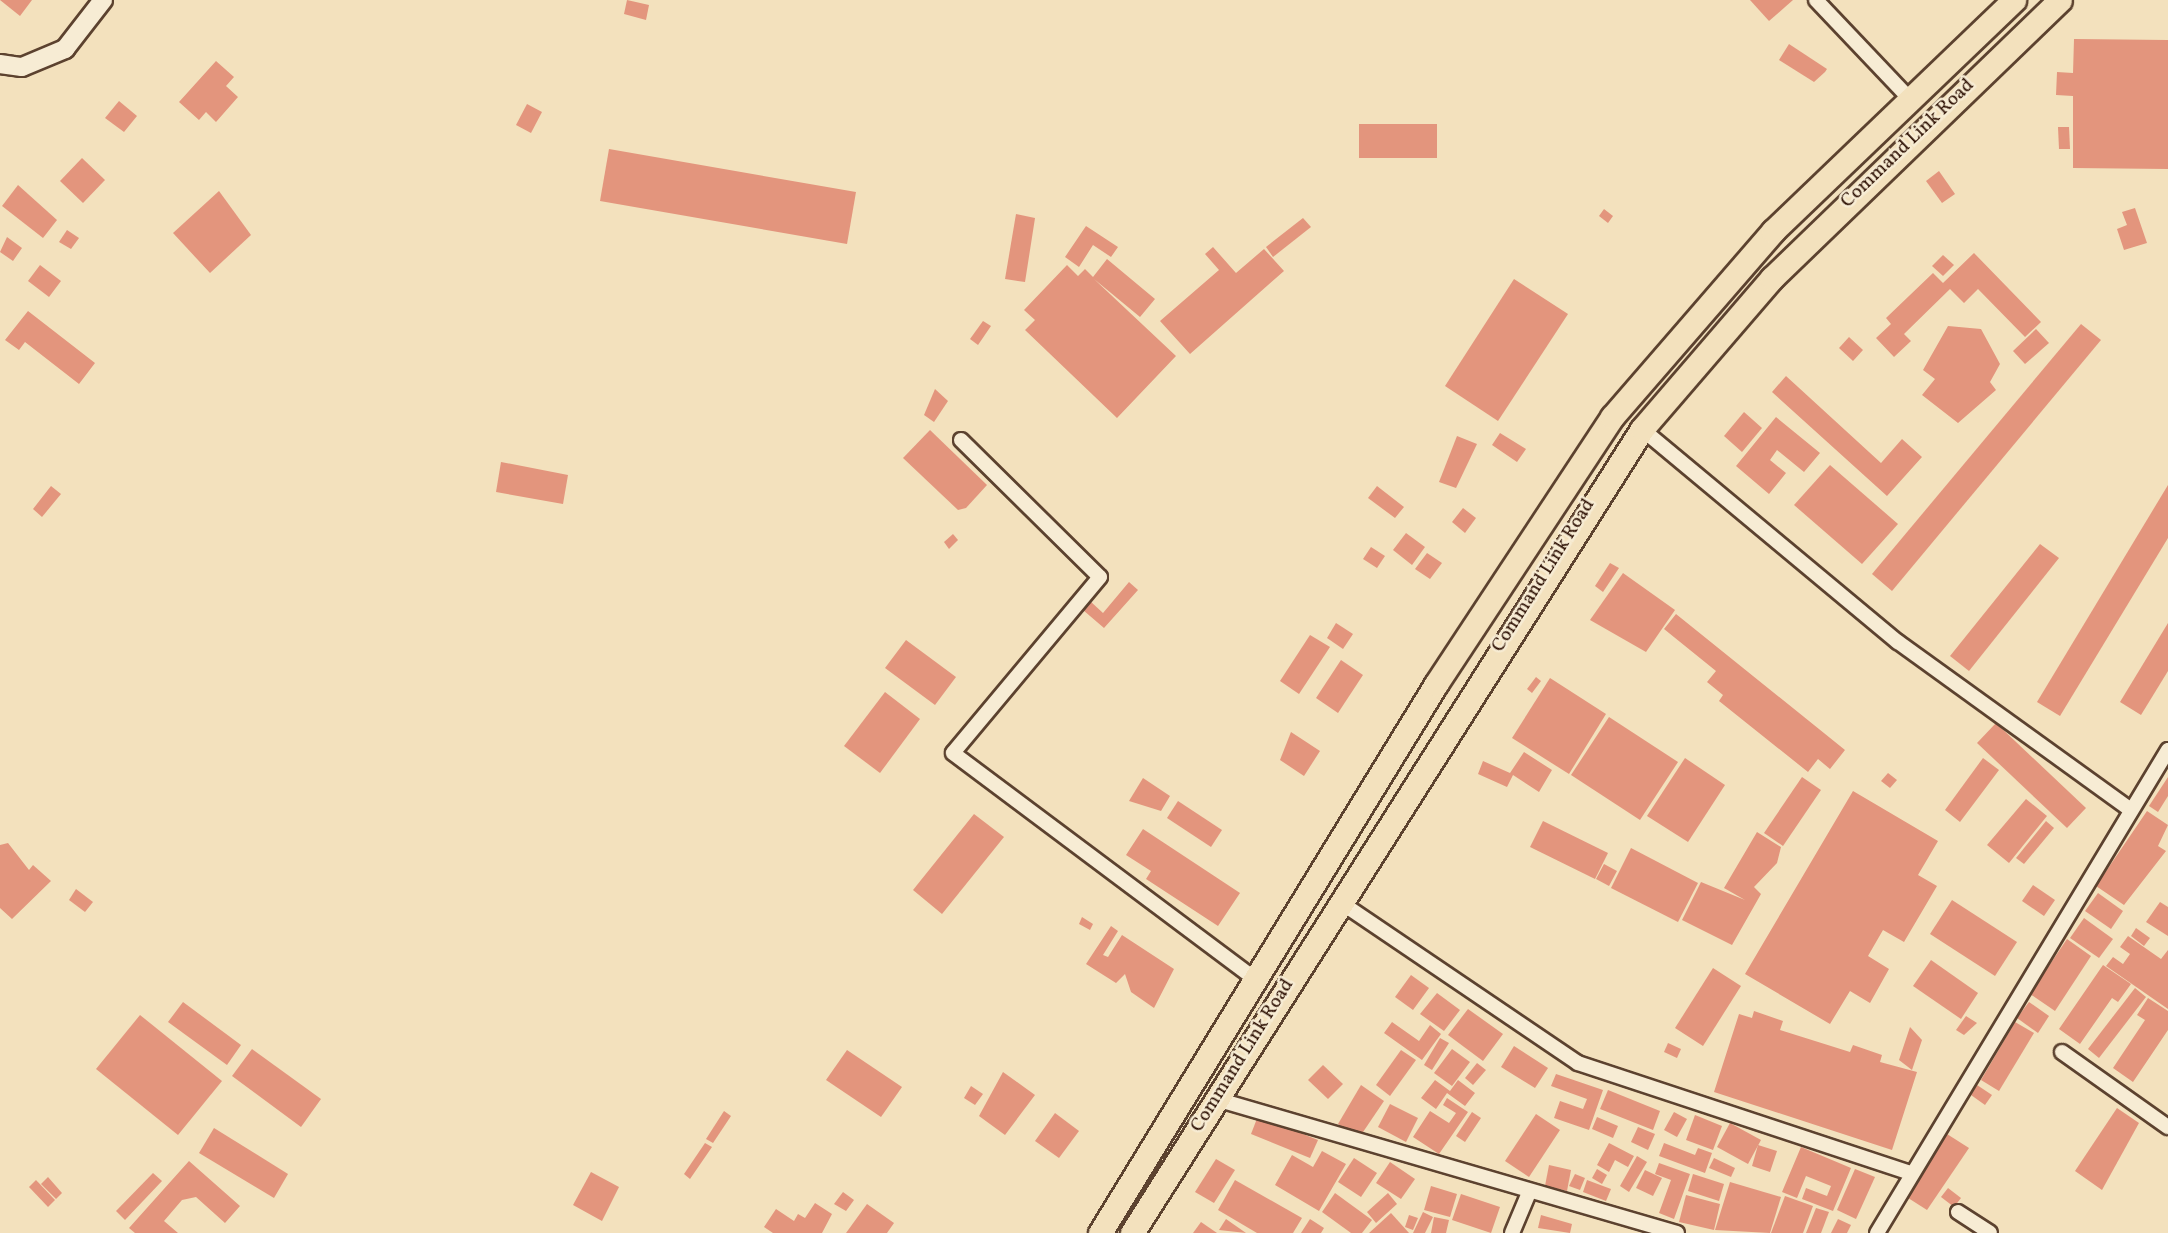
<!DOCTYPE html>
<html>
<head>
<meta charset="utf-8">
<style>
	body { margin:0 }
	#map { position:relative; width:2168px; height:1233px; overflow:hidden; background:#f3e1bd; font-family:Vollkorn,serif }
	div>[style] { position:absolute }
	[style*='--x'] { left:calc(var(--x)*1px); top:calc(var(--y)*1px); width:calc(var(--w)*1px); rotate:calc(var(--a)*1deg) }
	.building>* { inset:0; background:#e3957d }
	.roads { filter:drop-shadow(2px 0 #5c422f) drop-shadow(-2px 0 #5c422f) drop-shadow(0 2px #5c422f) drop-shadow(0 -2px #5c422f) }
	.minor>* { height:14px; margin:-7px; padding:0 7px; transform-origin:7px; border-radius:7px; background:#f7ecd4 }
	.tertiary>* { height:18px; margin:-9px; padding:0 9px; transform-origin:9px; border-radius:9px; background:#f7ecd4 }
	.primary>* { height:23px; margin:-11.5px; padding:0 11.5px; transform-origin:11.5px; border-radius:11.5px; background:#f3e1bd }
	span { translate:-50% -50%; white-space:nowrap; text-align:center; line-height:1.15; -webkit-text-stroke:5px #f7ecd4; paint-order:stroke }
	.street-label { font-size:19px; color:#2a0d00 }
</style>
</head>
<body>
<div id="map">
	<div class="building">
		<i style="clip-path:polygon(0 0,32px 0,20px 16px)"></i>
		<i style="clip-path:polygon(627px 0,649px 5px,646px 20px,624px 14px)"></i>
		<i style="clip-path:polygon(1750px 0,1793px 0,1769px 21px)"></i>
		<i style="clip-path:polygon(2074px 39px,2168px 40px,2168px 169px,2073px 168px,2073px 96px,2056px 95px,2057px 72px,2073px 73px)"></i>
		<i style="clip-path:polygon(1789px 44px,1827px 69px,1825px 72px,1814px 82px,1779px 60px)"></i>
		<i style="clip-path:polygon(216px 61px,234px 77px,226px 86px,238px 97px,216px 122px,206px 112px,199px 120px,179px 102px)"></i>
		<i style="clip-path:polygon(119px 101px,137px 116px,124px 132px,105px 118px)"></i>
		<i style="clip-path:polygon(527px 104px,542px 112px,531px 133px,516px 125px)"></i>
		<i style="clip-path:polygon(1359px 124px,1437px 124px,1437px 158px,1359px 158px)"></i>
		<i style="clip-path:polygon(2058px 127px,2069px 127px,2070px 149px,2059px 149px)"></i>
		<i style="clip-path:polygon(609px 149px,856px 192px,847px 244px,600px 201px)"></i>
		<i style="clip-path:polygon(82px 158px,105px 180px,83px 203px,60px 181px)"></i>
		<i style="clip-path:polygon(1939px 171px,1955px 194px,1942px 203px,1926px 181px)"></i>
		<i style="clip-path:polygon(18px 185px,57px 220px,43px 238px,2px 206px)"></i>
		<i style="clip-path:polygon(219px 191px,251px 235px,210px 273px,173px 233px)"></i>
		<i style="clip-path:polygon(2135px 208px,2147px 243px,2124px 250px,2117px 229px,2127px 225px,2122px 212px)"></i>
		<i style="clip-path:polygon(1604px 209px,1613px 216px,1608px 223px,1599px 216px)"></i>
		<i style="clip-path:polygon(1016px 214px,1035px 218px,1025px 282px,1005px 279px)"></i>
		<i style="clip-path:polygon(1303px 218px,1311px 227px,1273px 257px,1266px 247px)"></i>
		<i style="clip-path:polygon(1086px 226px,1118px 247px,1111px 257px,1093px 245px,1079px 267px,1065px 257px)"></i>
		<i style="clip-path:polygon(67px 230px,79px 238px,71px 249px,59px 242px)"></i>
		<i style="clip-path:polygon(7px 237px,22px 248px,13px 261px,0 252px)"></i>
		<i style="clip-path:polygon(1213px 247px,1236px 273px,1264px 249px,1284px 271px,1190px 354px,1160px 321px,1219px 270px,1205px 254px)"></i>
		<i style="clip-path:polygon(1974px 253px,2041px 322px,2025px 337px,1978px 289px,1964px 303px,1950px 289px,1904px 334px,1911px 341px,1894px 357px,1876px 338px,1891px 324px,1886px 318px,1933px 273px,1943px 283px)"></i>
		<i style="clip-path:polygon(1943px 255px,1954px 265px,1943px 276px,1932px 266px)"></i>
		<i style="clip-path:polygon(1107px 259px,1155px 299px,1140px 317px,1094px 279px,1176px 356px,1117px 418px,1025px 330px,1035px 320px,1024px 310px,1067px 265px,1078px 276px,1085px 269px,1093px 277px)"></i>
		<i style="clip-path:polygon(40px 265px,61px 281px,49px 297px,28px 281px)"></i>
		<i style="clip-path:polygon(1514px 279px,1568px 314px,1498px 421px,1445px 386px)"></i>
		<i style="clip-path:polygon(28px 311px,95px 363px,79px 384px,25px 342px,19px 350px,5px 340px)"></i>
		<i style="clip-path:polygon(983px 321px,991px 326px,978px 345px,970px 339px)"></i>
		<i style="clip-path:polygon(2081px 324px,2101px 340px,1892px 591px,1872px 574px)"></i>
		<i style="clip-path:polygon(1948px 326px,1981px 329px,2000px 364px,1990px 382px,1996px 390px,1958px 423px,1922px 395px,1935px 379px,1923px 370px)"></i>
		<i style="clip-path:polygon(2036px 329px,2049px 343px,2025px 364px,2013px 351px)"></i>
		<i style="clip-path:polygon(1849px 337px,1863px 350px,1853px 361px,1839px 348px)"></i>
		<i style="clip-path:polygon(1786px 376px,1881px 463px,1902px 439px,1922px 457px,1887px 496px,1772px 392px)"></i>
		<i style="clip-path:polygon(935px 389px,948px 401px,934px 422px,924px 415px)"></i>
		<i style="clip-path:polygon(1744px 412px,1762px 428px,1742px 452px,1724px 436px)"></i>
		<i style="clip-path:polygon(1776px 417px,1820px 453px,1804px 472px,1777px 450px,1770px 460px,1786px 473px,1769px 494px,1736px 466px)"></i>
		<i style="clip-path:polygon(930px 430px,987px 485px,966px 508px,958px 510px,903px 458px)"></i>
		<i style="clip-path:polygon(1500px 433px,1526px 449px,1517px 462px,1492px 445px)"></i>
		<i style="clip-path:polygon(1457px 436px,1477px 444px,1456px 488px,1439px 482px)"></i>
		<i style="clip-path:polygon(501px 462px,568px 475px,563px 504px,496px 492px)"></i>
		<i style="clip-path:polygon(1830px 465px,1898px 524px,1862px 564px,1794px 505px)"></i>
		<i style="clip-path:polygon(2168px 485px,2168px 538px,2060px 716px,2037px 702px)"></i>
		<i style="clip-path:polygon(51px 486px,61px 494px,42px 517px,33px 509px)"></i>
		<i style="clip-path:polygon(1377px 486px,1404px 507px,1395px 518px,1368px 498px)"></i>
		<i style="clip-path:polygon(1463px 508px,1476px 518px,1465px 533px,1452px 522px)"></i>
		<i style="clip-path:polygon(1406px 533px,1425px 547px,1412px 565px,1393px 550px)"></i>
		<i style="clip-path:polygon(953px 534px,958px 540px,949px 549px,944px 542px)"></i>
		<i style="clip-path:polygon(2040px 544px,2059px 558px,1969px 671px,1950px 656px)"></i>
		<i style="clip-path:polygon(1371px 547px,1385px 556px,1377px 568px,1363px 559px)"></i>
		<i style="clip-path:polygon(1427px 553px,1442px 563px,1430px 579px,1415px 569px)"></i>
		<i style="clip-path:polygon(1610px 563px,1619px 568px,1603px 592px,1595px 586px)"></i>
		<i style="clip-path:polygon(1623px 573px,1675px 610px,1646px 652px,1590px 620px)"></i>
		<i style="clip-path:polygon(1129px 582px,1138px 590px,1104px 628px,1083px 610px,1090px 601px,1103px 613px)"></i>
		<i style="clip-path:polygon(1676px 614px,1845px 750px,1830px 769px,1818px 759px,1808px 772px,1719px 701px,1723px 695px,1707px 682px,1716px 671px,1664px 629px)"></i>
		<i style="clip-path:polygon(1336px 623px,1353px 634px,1343px 649px,1327px 638px)"></i>
		<i style="clip-path:polygon(2168px 623px,2168px 671px,2141px 715px,2120px 702px)"></i>
		<i style="clip-path:polygon(1310px 635px,1330px 647px,1299px 694px,1280px 681px)"></i>
		<i style="clip-path:polygon(906px 640px,956px 677px,935px 705px,885px 668px)"></i>
		<i style="clip-path:polygon(1341px 660px,1363px 675px,1338px 713px,1316px 698px)"></i>
		<i style="clip-path:polygon(1536px 677px,1541px 681px,1532px 693px,1527px 689px)"></i>
		<i style="clip-path:polygon(1550px 678px,1606px 714px,1569px 774px,1512px 738px)"></i>
		<i style="clip-path:polygon(885px 692px,920px 719px,880px 773px,844px 746px)"></i>
		<i style="clip-path:polygon(1609px 717px,1678px 762px,1640px 820px,1571px 775px)"></i>
		<i style="clip-path:polygon(1996px 723px,2086px 808px,2067px 828px,1977px 743px)"></i>
		<i style="clip-path:polygon(1291px 732px,1320px 751px,1304px 776px,1280px 760px)"></i>
		<i style="clip-path:polygon(1524px 752px,1552px 770px,1539px 792px,1513px 775px,1507px 787px,1478px 774px,1483px 761px,1510px 773px)"></i>
		<i style="clip-path:polygon(1685px 758px,1725px 785px,1688px 842px,1647px 816px)"></i>
		<i style="clip-path:polygon(1983px 758px,1999px 770px,1960px 822px,1945px 810px)"></i>
		<i style="clip-path:polygon(1888px 773px,1897px 780px,1890px 788px,1881px 781px)"></i>
		<i style="clip-path:polygon(1802px 777px,1821px 790px,1783px 846px,1764px 833px)"></i>
		<i style="clip-path:polygon(2168px 777px,2168px 796px,2158px 812px,2149px 806px)"></i>
		<i style="clip-path:polygon(1143px 778px,1170px 796px,1161px 811px,1129px 801px)"></i>
		<i style="clip-path:polygon(1853px 791px,1938px 841px,1918px 875px,1937px 886px,1904px 942px,1883px 930px,1868px 956px,1889px 969px,1870px 1003px,1850px 991px,1830px 1024px,1745px 974px)"></i>
		<i style="clip-path:polygon(2026px 799px,2047px 816px,2009px 863px,1987px 845px)"></i>
		<i style="clip-path:polygon(1178px 801px,1222px 830px,1211px 847px,1167px 818px)"></i>
		<i style="clip-path:polygon(2147px 811px,2168px 825px,2158px 846px,2166px 851px,2124px 905px,2096px 886px)"></i>
		<i style="clip-path:polygon(974px 814px,1004px 837px,942px 914px,913px 890px)"></i>
		<i style="clip-path:polygon(1543px 821px,1608px 853px,1595px 879px,1530px 847px)"></i>
		<i style="clip-path:polygon(2046px 821px,2054px 828px,2024px 864px,2016px 858px)"></i>
		<i style="clip-path:polygon(1143px 829px,1240px 893px,1218px 926px,1146px 879px,1151px 871px,1126px 855px)"></i>
		<i style="clip-path:polygon(1757px 832px,1781px 847px,1777px 863px,1754px 887px,1761px 894px,1732px 945px,1682px 920px,1701px 882px,1745px 900px,1724px 888px)"></i>
		<i style="clip-path:polygon(8px 843px,29px 870px,33px 865px,51px 881px,12px 919px,0 908px,0 845px)"></i>
		<i style="clip-path:polygon(1631px 848px,1698px 883px,1678px 922px,1611px 888px)"></i>
		<i style="clip-path:polygon(1604px 864px,1617px 871px,1609px 886px,1596px 879px)"></i>
		<i style="clip-path:polygon(2033px 885px,2055px 900px,2044px 916px,2022px 901px)"></i>
		<i style="clip-path:polygon(76px 889px,93px 902px,85px 912px,69px 900px)"></i>
		<i style="clip-path:polygon(2098px 893px,2123px 911px,2111px 929px,2085px 911px)"></i>
		<i style="clip-path:polygon(1952px 900px,2017px 942px,1995px 976px,1930px 934px)"></i>
		<i style="clip-path:polygon(2160px 902px,2168px 907px,2168px 936px,2146px 922px)"></i>
		<i style="clip-path:polygon(1082px 917px,1093px 924px,1090px 930px,1079px 924px)"></i>
		<i style="clip-path:polygon(2084px 918px,2113px 939px,2099px 958px,2070px 938px)"></i>
		<i style="clip-path:polygon(1111px 926px,1118px 931px,1103px 955px,1108px 957px,1122px 935px,1174px 969px,1154px 1008px,1131px 992px,1125px 974px,1116px 983px,1086px 964px)"></i>
		<i style="clip-path:polygon(2136px 928px,2150px 938px,2144px 946px,2131px 936px)"></i>
		<i style="clip-path:polygon(2128px 936px,2161px 959px,2168px 950px,2168px 1009px,2106px 966px,2113px 957px,2123px 964px,2130px 954px,2120px 947px)"></i>
		<i style="clip-path:polygon(2067px 939px,2091px 956px,2055px 1011px,2030px 994px)"></i>
		<i style="clip-path:polygon(1931px 960px,1978px 993px,1961px 1019px,1913px 986px)"></i>
		<i style="clip-path:polygon(2103px 965px,2131px 984px,2118px 1002px,2112px 998px,2080px 1044px,2059px 1029px)"></i>
		<i style="clip-path:polygon(1713px 968px,1741px 986px,1703px 1046px,1675px 1028px)"></i>
		<i style="clip-path:polygon(1411px 975px,1429px 988px,1413px 1010px,1395px 997px)"></i>
		<i style="clip-path:polygon(2135px 988px,2146px 997px,2099px 1058px,2088px 1049px)"></i>
		<i style="clip-path:polygon(1437px 993px,1460px 1010px,1444px 1031px,1420px 1014px)"></i>
		<i style="clip-path:polygon(2148px 998px,2168px 1011px,2168px 1030px,2133px 1082px,2113px 1068px,2145px 1020px,2137px 1015px)"></i>
		<i style="clip-path:polygon(183px 1002px,241px 1045px,227px 1065px,168px 1022px)"></i>
		<i style="clip-path:polygon(2029px 1002px,2049px 1016px,2038px 1033px,2017px 1018px)"></i>
		<i style="clip-path:polygon(1468px 1009px,1503px 1034px,1483px 1061px,1448px 1035px)"></i>
		<i style="clip-path:polygon(1754px 1011px,1783px 1021px,1780px 1030px,1850px 1052px,1853px 1045px,1882px 1055px,1880px 1062px,1917px 1072px,1892px 1150px,1714px 1092px,1739px 1014px,1752px 1018px)"></i>
		<i style="clip-path:polygon(140px 1015px,222px 1081px,178px 1135px,96px 1069px)"></i>
		<i style="clip-path:polygon(1966px 1016px,1977px 1023px,1964px 1035px,1956px 1030px)"></i>
		<i style="clip-path:polygon(1392px 1022px,1419px 1041px,1430px 1025px,1441px 1034px,1422px 1060px,1384px 1033px)"></i>
		<i style="clip-path:polygon(2015px 1022px,2034px 1033px,1999px 1091px,1981px 1080px)"></i>
		<i style="clip-path:polygon(1910px 1027px,1922px 1040px,1912px 1070px,1899px 1060px)"></i>
		<i style="clip-path:polygon(1440px 1038px,1449px 1043px,1432px 1070px,1424px 1065px)"></i>
		<i style="clip-path:polygon(1668px 1043px,1681px 1049px,1677px 1058px,1664px 1052px)"></i>
		<i style="clip-path:polygon(1514px 1046px,1548px 1068px,1535px 1088px,1501px 1067px)"></i>
		<i style="clip-path:polygon(252px 1049px,321px 1099px,301px 1127px,232px 1076px)"></i>
		<i style="clip-path:polygon(1452px 1049px,1470px 1062px,1452px 1086px,1434px 1073px)"></i>
		<i style="clip-path:polygon(847px 1050px,902px 1087px,881px 1117px,826px 1080px)"></i>
		<i style="clip-path:polygon(1401px 1050px,1416px 1060px,1390px 1096px,1376px 1085px)"></i>
		<i style="clip-path:polygon(1477px 1063px,1486px 1070px,1473px 1085px,1465px 1078px)"></i>
		<i style="clip-path:polygon(1323px 1065px,1343px 1084px,1328px 1099px,1308px 1080px)"></i>
		<i style="clip-path:polygon(1003px 1072px,1035px 1095px,1005px 1135px,979px 1116px)"></i>
		<i style="clip-path:polygon(1556px 1074px,1603px 1090px,1589px 1130px,1554px 1118px,1560px 1101px,1583px 1109px,1587px 1099px,1551px 1086px)"></i>
		<i style="clip-path:polygon(1435px 1080px,1450px 1091px,1458px 1080px,1475px 1093px,1465px 1106px,1447px 1093px,1436px 1109px,1421px 1098px)"></i>
		<i style="clip-path:polygon(1361px 1085px,1384px 1101px,1359px 1138px,1338px 1124px)"></i>
		<i style="clip-path:polygon(1977px 1085px,1992px 1095px,1985px 1105px,1971px 1095px)"></i>
		<i style="clip-path:polygon(971px 1086px,983px 1094px,975px 1105px,964px 1098px)"></i>
		<i style="clip-path:polygon(1608px 1090px,1660px 1111px,1653px 1130px,1600px 1109px)"></i>
		<i style="clip-path:polygon(1447px 1098px,1468px 1112px,1439px 1154px,1413px 1137px,1430px 1111px,1449px 1123px,1456px 1113px,1443px 1105px)"></i>
		<i style="clip-path:polygon(1390px 1104px,1418px 1118px,1406px 1142px,1378px 1127px)"></i>
		<i style="clip-path:polygon(2117px 1108px,2139px 1123px,2102px 1190px,2075px 1171px)"></i>
		<i style="clip-path:polygon(724px 1111px,731px 1116px,713px 1143px,706px 1139px)"></i>
		<i style="clip-path:polygon(1472px 1112px,1481px 1118px,1465px 1142px,1456px 1136px)"></i>
		<i style="clip-path:polygon(1674px 1112px,1687px 1119px,1677px 1137px,1664px 1130px)"></i>
		<i style="clip-path:polygon(1055px 1113px,1079px 1131px,1059px 1158px,1035px 1141px)"></i>
		<i style="clip-path:polygon(1536px 1114px,1560px 1130px,1529px 1177px,1505px 1161px)"></i>
		<i style="clip-path:polygon(1695px 1115px,1722px 1126px,1713px 1150px,1686px 1140px)"></i>
		<i style="clip-path:polygon(1258px 1116px,1318px 1140px,1310px 1158px,1251px 1134px)"></i>
		<i style="clip-path:polygon(1597px 1117px,1618px 1126px,1613px 1138px,1592px 1129px)"></i>
		<i style="clip-path:polygon(1730px 1123px,1761px 1140px,1748px 1164px,1717px 1147px)"></i>
		<i style="clip-path:polygon(1638px 1127px,1655px 1134px,1648px 1150px,1631px 1142px)"></i>
		<i style="clip-path:polygon(214px 1128px,288px 1174px,274px 1198px,199px 1153px)"></i>
		<i style="clip-path:polygon(1947px 1134px,1969px 1148px,1927px 1210px,1905px 1196px)"></i>
		<i style="clip-path:polygon(705px 1143px,712px 1147px,690px 1179px,684px 1174px)"></i>
		<i style="clip-path:polygon(1609px 1143px,1634px 1156px,1628px 1167px,1615px 1160px,1609px 1172px,1597px 1165px)"></i>
		<i style="clip-path:polygon(1664px 1143px,1695px 1155px,1698px 1148px,1712px 1153px,1705px 1173px,1659px 1156px)"></i>
		<i style="clip-path:polygon(1758px 1145px,1777px 1151px,1770px 1172px,1752px 1166px)"></i>
		<i style="clip-path:polygon(1801px 1147px,1851px 1168px,1833px 1211px,1802px 1199px,1806px 1188px,1827px 1196px,1831px 1186px,1806px 1176px,1797px 1198px,1782px 1192px)"></i>
		<i style="clip-path:polygon(1322px 1151px,1346px 1164px,1319px 1211px,1275px 1185px,1292px 1155px,1313px 1167px)"></i>
		<i style="clip-path:polygon(1637px 1156px,1647px 1162px,1629px 1192px,1620px 1186px)"></i>
		<i style="clip-path:polygon(1354px 1158px,1377px 1173px,1361px 1197px,1338px 1182px)"></i>
		<i style="clip-path:polygon(1714px 1158px,1735px 1168px,1731px 1177px,1709px 1168px)"></i>
		<i style="clip-path:polygon(1216px 1159px,1235px 1170px,1214px 1203px,1195px 1192px)"></i>
		<i style="clip-path:polygon(189px 1161px,240px 1206px,225px 1223px,196px 1197px,182px 1200px,164px 1221px,178px 1233px,135px 1233px,129px 1228px)"></i>
		<i style="clip-path:polygon(1390px 1162px,1415px 1179px,1401px 1199px,1376px 1183px)"></i>
		<i style="clip-path:polygon(1659px 1163px,1690px 1174px,1674px 1219px,1659px 1213px,1671px 1180px,1655px 1174px)"></i>
		<i style="clip-path:polygon(1549px 1165px,1571px 1170px,1567px 1191px,1545px 1186px)"></i>
		<i style="clip-path:polygon(1597px 1169px,1607px 1175px,1602px 1184px,1592px 1178px)"></i>
		<i style="clip-path:polygon(1855px 1169px,1875px 1177px,1856px 1219px,1837px 1210px)"></i>
		<i style="clip-path:polygon(1645px 1170px,1662px 1178px,1653px 1196px,1636px 1188px)"></i>
		<i style="clip-path:polygon(591px 1172px,619px 1187px,602px 1221px,573px 1205px)"></i>
		<i style="clip-path:polygon(153px 1173px,162px 1181px,125px 1220px,116px 1211px)"></i>
		<i style="clip-path:polygon(1575px 1174px,1585px 1178px,1580px 1190px,1569px 1186px)"></i>
		<i style="clip-path:polygon(1693px 1174px,1724px 1184px,1719px 1201px,1688px 1191px)"></i>
		<i style="clip-path:polygon(48px 1177px,62px 1193px,56px 1199px,41px 1184px)"></i>
		<i style="clip-path:polygon(36px 1180px,55px 1200px,48px 1207px,29px 1187px)"></i>
		<i style="clip-path:polygon(1235px 1180px,1302px 1218px,1293px 1233px,1257px 1233px,1218px 1210px)"></i>
		<i style="clip-path:polygon(1587px 1180px,1611px 1189px,1606px 1201px,1583px 1192px)"></i>
		<i style="clip-path:polygon(1730px 1182px,1781px 1197px,1770px 1233px,1715px 1230px)"></i>
		<i style="clip-path:polygon(1431px 1186px,1457px 1194px,1450px 1217px,1424px 1210px)"></i>
		<i style="clip-path:polygon(1948px 1188px,1961px 1198px,1954px 1207px,1941px 1197px)"></i>
		<i style="clip-path:polygon(843px 1192px,854px 1200px,846px 1211px,834px 1204px)"></i>
		<i style="clip-path:polygon(1335px 1193px,1372px 1220px,1362px 1233px,1351px 1233px,1322px 1212px)"></i>
		<i style="clip-path:polygon(1388px 1193px,1397px 1204px,1376px 1223px,1367px 1212px)"></i>
		<i style="clip-path:polygon(1461px 1194px,1500px 1207px,1491px 1233px,1452px 1220px)"></i>
		<i style="clip-path:polygon(1686px 1195px,1720px 1204px,1714px 1230px,1679px 1222px)"></i>
		<i style="clip-path:polygon(1785px 1196px,1813px 1206px,1803px 1233px,1771px 1233px)"></i>
		<i style="clip-path:polygon(815px 1203px,832px 1214px,822px 1233px,773px 1233px,764px 1227px,776px 1209px,794px 1221px,798px 1214px,805px 1218px)"></i>
		<i style="clip-path:polygon(867px 1204px,894px 1223px,887px 1233px,846px 1233px)"></i>
		<i style="clip-path:polygon(1816px 1208px,1829px 1212px,1821px 1233px,1806px 1233px)"></i>
		<i style="clip-path:polygon(1423px 1212px,1433px 1217px,1425px 1233px,1413px 1233px)"></i>
		<i style="clip-path:polygon(1391px 1213px,1409px 1233px,1369px 1233px)"></i>
		<i style="clip-path:polygon(1409px 1215px,1418px 1218px,1413px 1230px,1405px 1227px)"></i>
		<i style="clip-path:polygon(1541px 1215px,1572px 1224px,1570px 1233px,1538px 1228px)"></i>
		<i style="clip-path:polygon(1434px 1217px,1449px 1220px,1446px 1233px,1431px 1233px)"></i>
		<i style="clip-path:polygon(1226px 1219px,1246px 1233px,1219px 1230px)"></i>
		<i style="clip-path:polygon(1310px 1219px,1324px 1228px,1321px 1233px,1301px 1233px)"></i>
		<i style="clip-path:polygon(1838px 1219px,1851px 1225px,1847px 1233px,1831px 1233px)"></i>
		<i style="clip-path:polygon(1201px 1222px,1217px 1233px,1193px 1233px)"></i>
	</div>
	<div class="roads">
		<div class="minor">
			<i style="--x:1816;--y:0;--w:137;--a:46.5"></i>
			<i style="--x:1642;--y:429;--w:333;--a:39.8"></i>
			<i style="--x:1898;--y:642;--w:287;--a:35.8"></i>
			<i style="--x:961;--y:440;--w:195;--a:44.6"></i>
			<i style="--x:1100;--y:577;--w:229;--a:129.9"></i>
			<i style="--x:953;--y:753;--w:377;--a:36.8"></i>
			<i style="--x:1340;--y:902;--w:287;--a:34.1"></i>
			<i style="--x:1578;--y:1063;--w:350;--a:18.3"></i>
			<i style="--x:2062;--y:1052;--w:130;--a:35.3"></i>
			<i style="--x:1216;--y:1099;--w:480;--a:16.2"></i>
			<i style="--x:1958;--y:1212;--w:38;--a:33"></i>
			<i style="--x:1512;--y:1233;--w:41;--a:-67.2"></i>
			<i style="--x:1877;--y:1233;--w:564;--a:-58.93"></i>
		</div>
		<div class="tertiary">
			<i style="--x:0;--y:64;--w:22;--a:8"></i>
			<i style="--x:22;--y:67;--w:47;--a:-22.7"></i>
			<i style="--x:65;--y:49;--w:62;--a:-52.2"></i>
		</div>
		<div class="primary">
			<i style="--x:1100;--y:1233;--w:644;--a:-58.53"></i>
			<i style="--x:1436;--y:684;--w:320;--a:-56.6"></i>
			<i style="--x:1612;--y:417;--w:246;--a:-49.1"></i>
			<i style="--x:1773;--y:231;--w:334;--a:-43.8"></i>
			<i style="--x:1132;--y:1233;--w:952;--a:-57.61"></i>
			<i style="--x:1642;--y:429;--w:199;--a:-49.3"></i>
			<i style="--x:1772;--y:278;--w:400;--a:-44"></i>
		</div>
	</div>
	<div class="street-label">
		<span style="left:1908px;top:144px;rotate:-44deg">Command Link Road</span>
		<span style="left:1544px;top:576px;rotate:-58deg">Command Link Road</span>
		<span style="left:1243px;top:1056px;rotate:-58deg">Command Link Road</span>
	</div>
</div>
</body>
</html>
